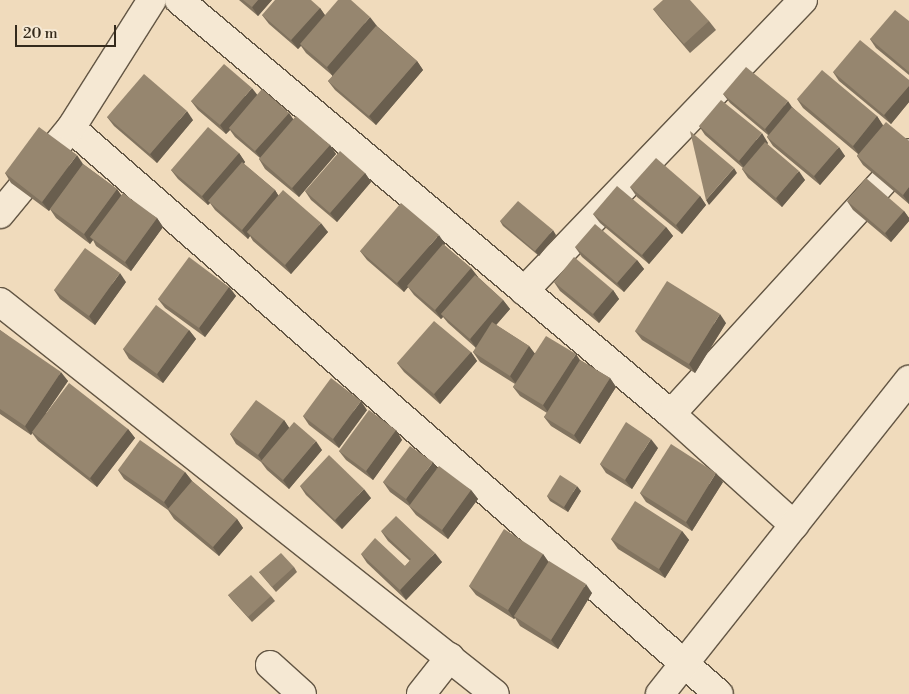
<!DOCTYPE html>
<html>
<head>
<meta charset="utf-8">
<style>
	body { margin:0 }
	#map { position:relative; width:909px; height:694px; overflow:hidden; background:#f0dbbc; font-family:"Libre Bodoni",serif }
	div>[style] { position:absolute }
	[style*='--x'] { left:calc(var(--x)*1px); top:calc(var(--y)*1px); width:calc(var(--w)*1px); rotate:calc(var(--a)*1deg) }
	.roads { filter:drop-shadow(1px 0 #635644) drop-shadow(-1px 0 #635644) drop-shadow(0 1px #635644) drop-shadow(0 -1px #635644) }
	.street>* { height:28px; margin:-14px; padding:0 14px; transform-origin:14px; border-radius:14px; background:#f5e8d3 }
	.wall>* { inset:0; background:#81735f }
	.shaded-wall>* { inset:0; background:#695e4e }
	.building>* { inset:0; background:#96866f }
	span { translate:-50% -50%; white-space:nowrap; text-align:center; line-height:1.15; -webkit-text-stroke:4px #f5e8d3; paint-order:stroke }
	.scale { position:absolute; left:15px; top:25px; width:101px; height:22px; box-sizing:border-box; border:2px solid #342a1c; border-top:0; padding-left:6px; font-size:15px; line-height:18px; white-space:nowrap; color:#342a1c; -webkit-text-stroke:4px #f5e8d3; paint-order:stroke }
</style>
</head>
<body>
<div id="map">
	<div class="roads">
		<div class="street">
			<i style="--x:179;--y:0;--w:643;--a:40.08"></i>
			<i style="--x:671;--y:414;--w:166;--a:42.1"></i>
			<i style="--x:71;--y:128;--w:860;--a:41.14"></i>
			<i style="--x:0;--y:214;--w:112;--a:-50.5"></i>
			<i style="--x:71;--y:128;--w:151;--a:-57.7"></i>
			<i style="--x:524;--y:291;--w:403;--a:-46.2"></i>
			<i style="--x:0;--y:302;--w:631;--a:38.38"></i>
			<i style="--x:671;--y:414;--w:353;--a:-47.6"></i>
			<i style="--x:270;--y:665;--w:43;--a:42.2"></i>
			<i style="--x:421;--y:694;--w:47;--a:-51.9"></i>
			<i style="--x:660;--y:694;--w:401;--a:-51.6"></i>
		</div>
	</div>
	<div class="wall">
		<i style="clip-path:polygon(239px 0,272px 0,258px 16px)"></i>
		<i style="clip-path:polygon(320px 8px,325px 15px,377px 26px,417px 61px,423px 70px,376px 125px,335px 90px,328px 81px,333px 76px,306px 53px,301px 46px,298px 49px,269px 24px,262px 15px)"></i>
		<i style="clip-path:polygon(653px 9px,709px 21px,716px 30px,690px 53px,660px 18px)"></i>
		<i style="clip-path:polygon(909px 21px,909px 75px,876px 48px,870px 39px)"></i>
		<i style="clip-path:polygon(833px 72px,909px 80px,909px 102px,891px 124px,839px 81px)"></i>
		<i style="clip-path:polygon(723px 94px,792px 107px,845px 156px,820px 185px,773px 146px,767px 137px,768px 135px,730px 103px)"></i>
		<i style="clip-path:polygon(257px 95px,289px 113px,293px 119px,330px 145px,336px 154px,299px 197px,265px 169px,259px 159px,260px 158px,235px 137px,230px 130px,226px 134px,198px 110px,191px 101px)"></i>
		<i style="clip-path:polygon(797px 99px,877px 116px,883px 125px,909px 141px,909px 204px,863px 165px,857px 156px,858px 154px,803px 108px)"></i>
		<i style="clip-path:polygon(107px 117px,193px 120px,157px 163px,114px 126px)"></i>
		<i style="clip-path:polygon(699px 126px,768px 143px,767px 144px,805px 180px,782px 207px,748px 178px,742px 169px,743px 168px,705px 135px)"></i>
		<i style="clip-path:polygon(239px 153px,245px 162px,244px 164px,275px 190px,278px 195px,328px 232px,291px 274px,253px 241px,250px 236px,248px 239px,215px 210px,210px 203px,208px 205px,178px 179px,171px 170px)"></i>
		<i style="clip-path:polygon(83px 164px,117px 189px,121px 195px,157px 218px,163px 227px,131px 271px,96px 246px,93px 240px,90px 244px,56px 218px,50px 209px,49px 211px,11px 183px,5px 173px)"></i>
		<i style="clip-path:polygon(365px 173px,371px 182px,337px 222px,311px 200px,305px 191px)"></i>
		<i style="clip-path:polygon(630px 187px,700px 196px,706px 205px,682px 234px,637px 197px)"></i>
		<i style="clip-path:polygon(847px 201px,904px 211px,909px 218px,909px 221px,891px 242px,853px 210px)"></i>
		<i style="clip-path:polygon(593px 214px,666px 227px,673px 236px,649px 264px,600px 223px)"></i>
		<i style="clip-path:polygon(500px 221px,556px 235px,539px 256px,503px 226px)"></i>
		<i style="clip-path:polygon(445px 244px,444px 245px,471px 268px,478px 277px,503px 300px,510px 309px,496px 325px,529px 346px,534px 353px,580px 360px,610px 378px,616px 387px,580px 444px,551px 426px,544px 417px,547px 413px,520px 396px,513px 387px,515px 384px,480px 362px,473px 352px,476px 348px,448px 323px,443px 317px,441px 319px,414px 295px,408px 287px,404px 292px,367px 260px,360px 251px)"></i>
		<i style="clip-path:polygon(575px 247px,637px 260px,644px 269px,624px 292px,582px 257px)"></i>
		<i style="clip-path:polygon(126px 282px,95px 325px,60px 299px,54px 290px)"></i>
		<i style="clip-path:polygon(554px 282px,613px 290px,619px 299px,599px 323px,560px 291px)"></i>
		<i style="clip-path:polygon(229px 287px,236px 296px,205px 337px,165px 308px,158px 299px)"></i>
		<i style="clip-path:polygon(726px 323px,695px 373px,642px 340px,635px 331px)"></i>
		<i style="clip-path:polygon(0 330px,68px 381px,46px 413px,128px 429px,135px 438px,97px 487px,38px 441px,32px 433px,31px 435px,0 414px)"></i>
		<i style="clip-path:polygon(189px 330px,196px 339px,163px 383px,129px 359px,123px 349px)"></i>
		<i style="clip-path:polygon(471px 352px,477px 361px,440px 404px,404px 372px,397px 363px)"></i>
		<i style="clip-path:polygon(367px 410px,339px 448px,309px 425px,303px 416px)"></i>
		<i style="clip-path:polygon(284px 420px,289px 428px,322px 450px,289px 489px,267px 470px,261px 462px,236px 444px,230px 434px)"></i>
		<i style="clip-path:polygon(396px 430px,402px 440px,373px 480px,346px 460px,339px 451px)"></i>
		<i style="clip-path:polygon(658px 448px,632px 489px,606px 473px,600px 464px)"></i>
		<i style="clip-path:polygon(437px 469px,471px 490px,478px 499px,448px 539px,416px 515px,409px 506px,390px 492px,383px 482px)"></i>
		<i style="clip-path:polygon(118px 470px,185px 472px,192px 481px,237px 519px,243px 528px,219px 556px,174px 519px,168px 510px,124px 479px)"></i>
		<i style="clip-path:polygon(723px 482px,692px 531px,646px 502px,640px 493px)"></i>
		<i style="clip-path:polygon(300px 486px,371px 498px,342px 529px,306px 495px)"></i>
		<i style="clip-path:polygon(581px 491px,568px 512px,550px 501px,547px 496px)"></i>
		<i style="clip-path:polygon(381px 531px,442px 562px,406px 600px,367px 563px,361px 554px,405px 566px,410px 561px,388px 541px)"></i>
		<i style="clip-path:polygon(682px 531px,689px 540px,665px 578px,618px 549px,611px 539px)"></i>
		<i style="clip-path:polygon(543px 554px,548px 561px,592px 593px,558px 649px,520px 626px,515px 618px,514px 619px,476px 595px,469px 586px)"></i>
		<i style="clip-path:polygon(294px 567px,297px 572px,276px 592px,259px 572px)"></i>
		<i style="clip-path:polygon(228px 595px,271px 596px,275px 601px,252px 622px,232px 600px)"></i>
	</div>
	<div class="shaded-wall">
		<i style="clip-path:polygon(258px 0,272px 0,258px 16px,252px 7px)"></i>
		<i style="clip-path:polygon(320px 8px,326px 17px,298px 49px,291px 40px)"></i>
		<i style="clip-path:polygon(370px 17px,377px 26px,333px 77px,327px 67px)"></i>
		<i style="clip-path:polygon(417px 61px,423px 70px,376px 125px,369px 116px)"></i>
		<i style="clip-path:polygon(909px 86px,909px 102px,891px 124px,884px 115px)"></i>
		<i style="clip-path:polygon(252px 88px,259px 97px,229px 128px,230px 130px,226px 134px,220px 125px)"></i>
		<i style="clip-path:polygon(788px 101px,794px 110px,771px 138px,765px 129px)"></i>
		<i style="clip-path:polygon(187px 111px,193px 120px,157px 163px,150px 154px)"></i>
		<i style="clip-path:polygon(289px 113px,295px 122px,262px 160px,255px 151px)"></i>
		<i style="clip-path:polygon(877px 116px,883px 126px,859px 155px,853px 146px)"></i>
		<i style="clip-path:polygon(762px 133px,768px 143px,746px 170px,739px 161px)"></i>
		<i style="clip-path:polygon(330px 145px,336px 154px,299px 197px,292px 188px)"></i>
		<i style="clip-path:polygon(839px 147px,845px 156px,820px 185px,814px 176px)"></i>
		<i style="clip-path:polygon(239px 153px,245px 162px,210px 203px,208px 201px,210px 203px,208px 205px,202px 196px)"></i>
		<i style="clip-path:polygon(77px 155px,83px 164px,49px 211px,42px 202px)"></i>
		<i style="clip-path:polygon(734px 168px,737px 173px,709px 205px,706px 200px)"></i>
		<i style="clip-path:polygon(799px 171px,805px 180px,782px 207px,776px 198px)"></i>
		<i style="clip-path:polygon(365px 173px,371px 182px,337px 222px,330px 213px)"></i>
		<i style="clip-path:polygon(909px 187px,909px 204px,903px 195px)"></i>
		<i style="clip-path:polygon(117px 189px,123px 198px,90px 237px,93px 240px,90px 244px,84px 234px)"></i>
		<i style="clip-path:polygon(275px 190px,281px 200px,247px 232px,250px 236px,248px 239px,242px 230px)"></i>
		<i style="clip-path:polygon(700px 196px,706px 205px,682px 234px,676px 225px)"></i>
		<i style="clip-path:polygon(904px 211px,909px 218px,909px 221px,891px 242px,885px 233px)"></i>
		<i style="clip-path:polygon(157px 218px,163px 227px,131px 271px,125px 262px)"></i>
		<i style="clip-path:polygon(321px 223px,328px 232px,291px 274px,285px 265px)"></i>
		<i style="clip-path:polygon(666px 227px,673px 236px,649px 264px,642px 255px)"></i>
		<i style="clip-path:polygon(553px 230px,556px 235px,539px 256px,535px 251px)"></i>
		<i style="clip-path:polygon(439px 235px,445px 244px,404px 292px,397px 283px)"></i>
		<i style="clip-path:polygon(637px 260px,644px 269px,624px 292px,617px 283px)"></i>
		<i style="clip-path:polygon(471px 268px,478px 277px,441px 314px,443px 317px,441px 319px,435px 310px)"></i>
		<i style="clip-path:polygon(120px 273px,126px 282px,95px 325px,89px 316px)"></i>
		<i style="clip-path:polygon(229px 287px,236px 296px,205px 337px,199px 328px)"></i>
		<i style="clip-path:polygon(613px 290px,619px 299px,599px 323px,593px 314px)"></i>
		<i style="clip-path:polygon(503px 300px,510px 309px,476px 348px,470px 339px)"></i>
		<i style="clip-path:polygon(720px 314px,726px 323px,695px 373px,689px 364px)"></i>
		<i style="clip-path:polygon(189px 330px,196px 339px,163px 383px,157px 374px)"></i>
		<i style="clip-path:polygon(529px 346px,536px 355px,517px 385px,510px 376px)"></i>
		<i style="clip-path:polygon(471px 352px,477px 361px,440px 404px,434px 394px)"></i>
		<i style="clip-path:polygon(576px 354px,582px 363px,550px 415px,543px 405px)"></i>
		<i style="clip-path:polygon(61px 372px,68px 381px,31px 435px,25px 426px)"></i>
		<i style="clip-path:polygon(610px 378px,616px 387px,580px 444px,574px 435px)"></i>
		<i style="clip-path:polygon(361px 401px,367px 410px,339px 448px,333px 439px)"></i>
		<i style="clip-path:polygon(284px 420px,290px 429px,264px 464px,258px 455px)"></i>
		<i style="clip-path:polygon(128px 429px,135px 438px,97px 487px,90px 478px)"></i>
		<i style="clip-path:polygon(396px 430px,402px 440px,373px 480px,366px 471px)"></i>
		<i style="clip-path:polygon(651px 439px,658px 448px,632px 489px,625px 480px)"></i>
		<i style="clip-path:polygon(316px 441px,322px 450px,289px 489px,283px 480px)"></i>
		<i style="clip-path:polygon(433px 462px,439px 472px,412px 508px,406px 499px)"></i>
		<i style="clip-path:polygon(185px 472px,192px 481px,170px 511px,164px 502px)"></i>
		<i style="clip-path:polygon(716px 473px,723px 482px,692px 531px,686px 522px)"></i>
		<i style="clip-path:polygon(577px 486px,581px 491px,568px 512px,564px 507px)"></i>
		<i style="clip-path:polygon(364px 489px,371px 498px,342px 529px,335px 520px)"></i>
		<i style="clip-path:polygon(471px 490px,478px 499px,448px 539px,442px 530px)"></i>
		<i style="clip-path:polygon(237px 519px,243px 528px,219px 556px,213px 547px)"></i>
		<i style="clip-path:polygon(682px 531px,689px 540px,665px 578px,659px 569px)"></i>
		<i style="clip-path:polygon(435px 553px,442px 562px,406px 600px,400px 590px)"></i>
		<i style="clip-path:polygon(543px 554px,549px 563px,514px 616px,515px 618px,514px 619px,508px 610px)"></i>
		<i style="clip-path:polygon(586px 584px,592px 593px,558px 649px,551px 640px)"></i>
	</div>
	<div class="building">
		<i style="clip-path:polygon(243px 0,258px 0,252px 7px)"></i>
		<i style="clip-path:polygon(275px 0,311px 0,320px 8px,291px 40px,262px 15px)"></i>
		<i style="clip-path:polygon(338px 0,351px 0,370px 17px,327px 67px,300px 44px)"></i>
		<i style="clip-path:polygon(663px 0,690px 0,709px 21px,684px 44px,653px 9px)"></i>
		<i style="clip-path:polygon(895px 10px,909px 21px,909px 72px,870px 39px)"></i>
		<i style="clip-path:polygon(376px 26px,417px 61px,369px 116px,328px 81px)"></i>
		<i style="clip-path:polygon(860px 40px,909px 80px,909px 86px,884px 115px,833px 72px)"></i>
		<i style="clip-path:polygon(224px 64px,252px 88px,220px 125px,191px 101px)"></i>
		<i style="clip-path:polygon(746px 67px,788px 101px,765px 129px,723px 94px)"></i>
		<i style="clip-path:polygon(822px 70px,877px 116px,853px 146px,797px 99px)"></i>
		<i style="clip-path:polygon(144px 74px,187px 111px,150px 154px,107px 117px)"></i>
		<i style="clip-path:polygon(262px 89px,289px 113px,255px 151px,229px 128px)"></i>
		<i style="clip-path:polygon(721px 100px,762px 133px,739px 161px,699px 126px)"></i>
		<i style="clip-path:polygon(792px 107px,839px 147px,814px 176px,767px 137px)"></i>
		<i style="clip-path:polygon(296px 116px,330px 145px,292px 188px,259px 159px)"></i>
		<i style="clip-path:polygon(886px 122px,909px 141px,909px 187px,903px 195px,857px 156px)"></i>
		<i style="clip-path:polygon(39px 127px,77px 155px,42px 202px,5px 173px)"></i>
		<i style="clip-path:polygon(208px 127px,239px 153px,202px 196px,171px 170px)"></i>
		<i style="clip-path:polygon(690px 131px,734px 168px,706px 200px)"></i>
		<i style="clip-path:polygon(765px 142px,799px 171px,776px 198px,742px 169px)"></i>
		<i style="clip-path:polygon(340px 151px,365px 173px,330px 213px,305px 191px)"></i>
		<i style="clip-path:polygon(656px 158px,700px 196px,676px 225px,630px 187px)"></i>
		<i style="clip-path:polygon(242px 162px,275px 190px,242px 230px,208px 201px)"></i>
		<i style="clip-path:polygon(83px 164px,117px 189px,84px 234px,50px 209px)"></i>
		<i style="clip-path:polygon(866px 178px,904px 211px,885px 233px,847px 201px)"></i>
		<i style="clip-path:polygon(617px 186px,666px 227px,642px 255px,593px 214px)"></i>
		<i style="clip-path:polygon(283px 190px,321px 223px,285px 265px,247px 232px)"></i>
		<i style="clip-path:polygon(123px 193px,157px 218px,125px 262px,90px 237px)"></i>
		<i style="clip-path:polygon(518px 201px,553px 230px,535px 251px,500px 221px)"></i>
		<i style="clip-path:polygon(401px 203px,439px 235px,397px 283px,360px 251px)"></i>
		<i style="clip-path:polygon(595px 224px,637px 260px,617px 283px,575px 247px)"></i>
		<i style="clip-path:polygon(443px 244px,471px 268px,435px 310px,407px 286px)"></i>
		<i style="clip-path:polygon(85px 248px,120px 273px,89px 316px,54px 290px)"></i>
		<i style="clip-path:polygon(189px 257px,229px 287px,199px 328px,158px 299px)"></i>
		<i style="clip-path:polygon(574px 257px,613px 290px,593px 314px,554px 282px)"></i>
		<i style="clip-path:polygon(475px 275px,503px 300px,470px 339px,441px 314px)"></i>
		<i style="clip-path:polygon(667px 281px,720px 314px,689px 364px,635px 331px)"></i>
		<i style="clip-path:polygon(156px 305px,189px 330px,157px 374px,123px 349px)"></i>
		<i style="clip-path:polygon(434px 321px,471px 352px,434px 394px,397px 363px)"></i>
		<i style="clip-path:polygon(492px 322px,529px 346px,510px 376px,473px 352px)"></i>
		<i style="clip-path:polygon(0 330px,61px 372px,25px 426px,0 409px)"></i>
		<i style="clip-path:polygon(546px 336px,576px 354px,543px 405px,513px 387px)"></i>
		<i style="clip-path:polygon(580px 360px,610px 378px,574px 435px,544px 417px)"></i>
		<i style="clip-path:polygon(331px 378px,361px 401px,333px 439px,303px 416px)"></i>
		<i style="clip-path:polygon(69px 383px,128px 429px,90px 478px,32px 432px)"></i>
		<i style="clip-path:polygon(256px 400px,284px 420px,258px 455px,230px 434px)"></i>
		<i style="clip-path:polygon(369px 410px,396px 430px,366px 471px,339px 451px)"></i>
		<i style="clip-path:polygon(294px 422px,316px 441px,283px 480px,261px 461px)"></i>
		<i style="clip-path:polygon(626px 422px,651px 439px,625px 480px,600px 464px)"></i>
		<i style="clip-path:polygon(140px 440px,185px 472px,164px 502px,118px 470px)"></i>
		<i style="clip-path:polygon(671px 444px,716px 473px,686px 522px,640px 493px)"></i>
		<i style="clip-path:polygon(410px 446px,433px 462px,406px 499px,383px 482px)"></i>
		<i style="clip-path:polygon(329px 455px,364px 489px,335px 520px,300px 486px)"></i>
		<i style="clip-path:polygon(439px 466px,471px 490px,442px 530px,409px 506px)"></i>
		<i style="clip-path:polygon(560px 475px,577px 486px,564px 507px,547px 496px)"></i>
		<i style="clip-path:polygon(192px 481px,237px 519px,213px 547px,168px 509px)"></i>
		<i style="clip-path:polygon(635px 501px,682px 531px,659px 569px,611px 539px)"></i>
		<i style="clip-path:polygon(396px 516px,435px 553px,400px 590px,361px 554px,375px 538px,405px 566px,411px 559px,381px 531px)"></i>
		<i style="clip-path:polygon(504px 529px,543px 554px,508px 610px,469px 586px)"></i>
		<i style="clip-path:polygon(281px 553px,294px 567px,272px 587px,259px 572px)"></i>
		<i style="clip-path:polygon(549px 561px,586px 584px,551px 640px,514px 616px)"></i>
		<i style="clip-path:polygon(251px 575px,271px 596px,248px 617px,228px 595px)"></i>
	</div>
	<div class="scale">20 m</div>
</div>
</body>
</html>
